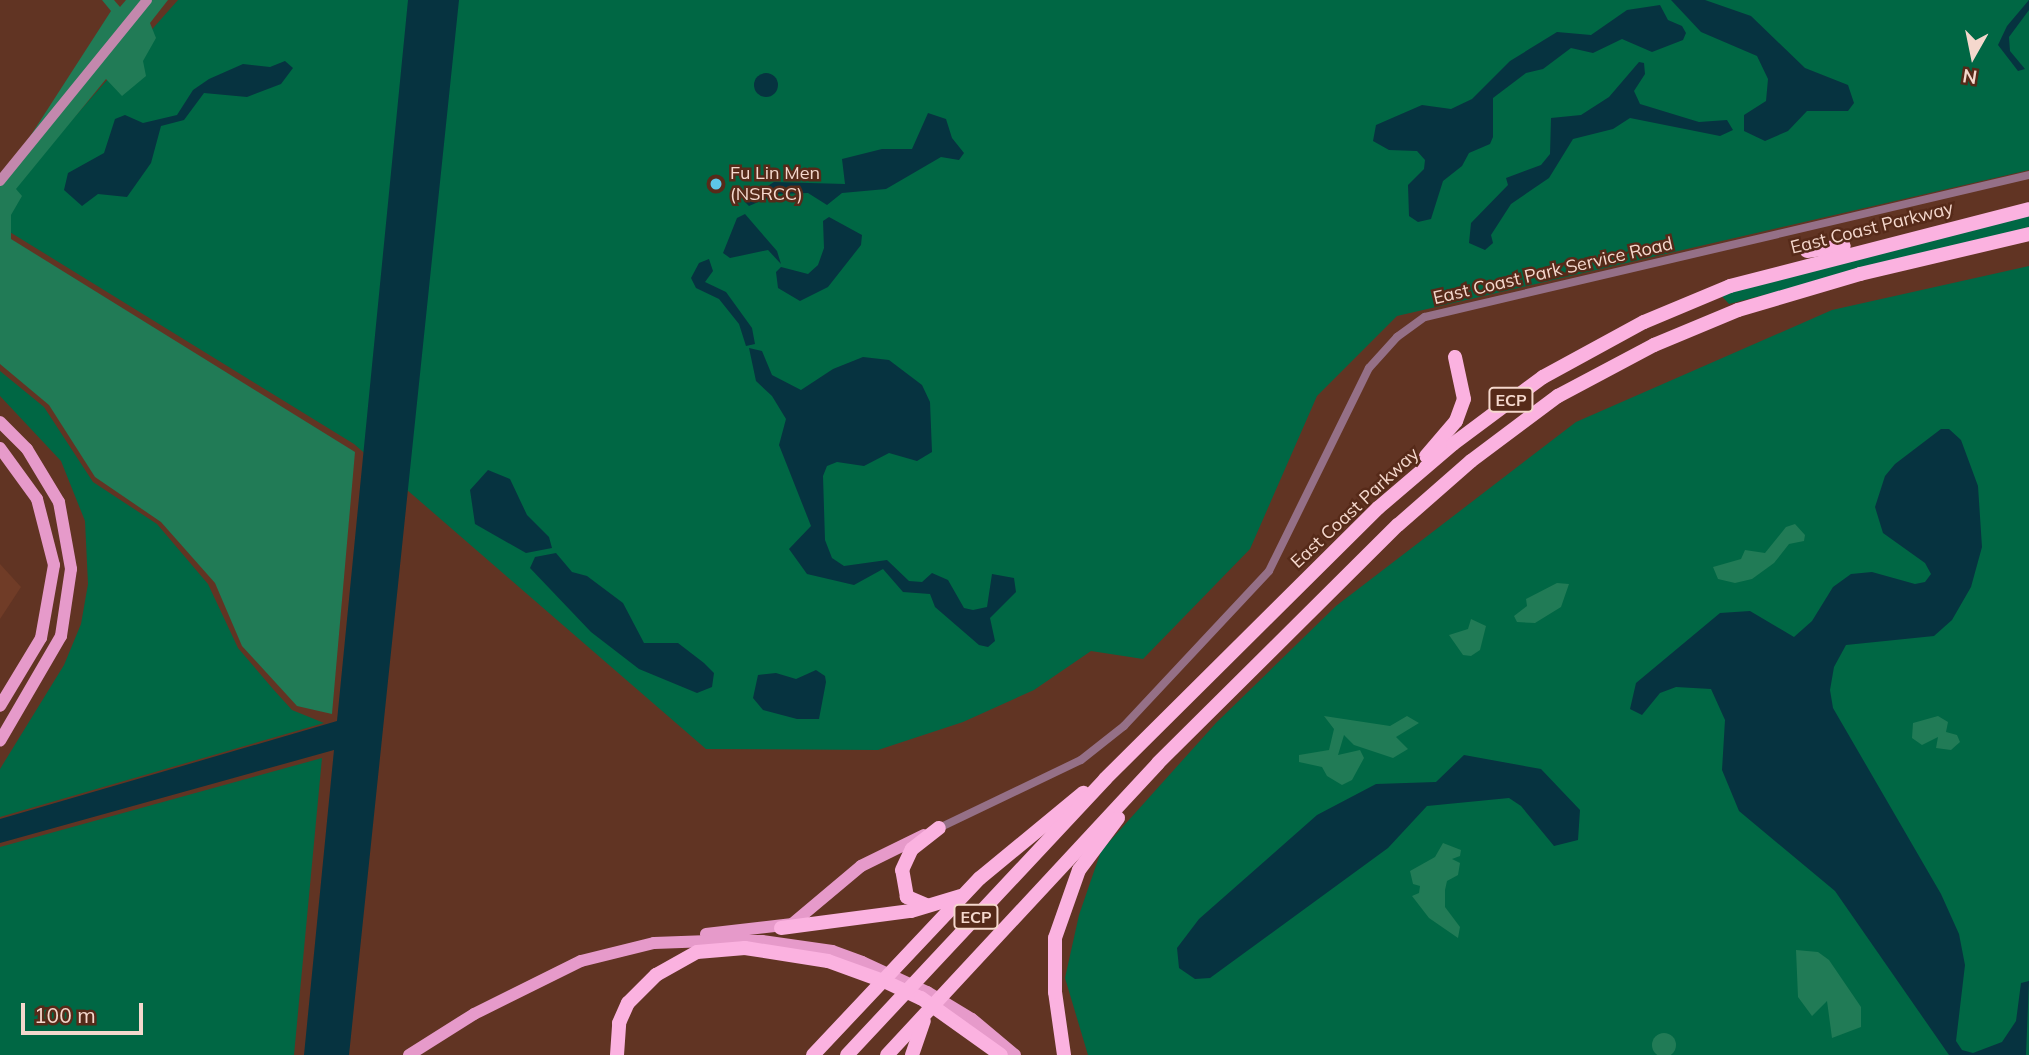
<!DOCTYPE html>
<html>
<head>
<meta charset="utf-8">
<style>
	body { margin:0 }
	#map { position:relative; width:2029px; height:1055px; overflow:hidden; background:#613423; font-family:Mulish,sans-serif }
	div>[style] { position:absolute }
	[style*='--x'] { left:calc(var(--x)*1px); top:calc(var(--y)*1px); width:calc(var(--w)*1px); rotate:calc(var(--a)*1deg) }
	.built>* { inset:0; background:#703c27 }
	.green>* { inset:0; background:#006744 }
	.forest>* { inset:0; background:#217b56 }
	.round { border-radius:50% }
	.water>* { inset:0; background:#063340 }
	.street>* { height:8px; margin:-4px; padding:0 4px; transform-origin:4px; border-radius:4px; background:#957087 }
	.secondary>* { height:10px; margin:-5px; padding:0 5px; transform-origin:5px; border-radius:5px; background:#c388ad }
	.primary>* { height:12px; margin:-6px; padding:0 6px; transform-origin:6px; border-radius:6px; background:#e69aca }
	.highway>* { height:14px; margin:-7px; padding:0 7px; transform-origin:7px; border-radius:7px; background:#fbb2e0 }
	.dots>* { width:19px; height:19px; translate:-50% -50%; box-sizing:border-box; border:4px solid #562a19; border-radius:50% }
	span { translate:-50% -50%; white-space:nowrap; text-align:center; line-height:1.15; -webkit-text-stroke:5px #562a19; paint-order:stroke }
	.shield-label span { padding:2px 5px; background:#562a19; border:2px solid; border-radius:5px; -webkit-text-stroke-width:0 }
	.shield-label { font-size:16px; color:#f5d8cd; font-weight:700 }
	.poi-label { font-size:18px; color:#f5d8cd }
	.left { translate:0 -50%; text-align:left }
	.street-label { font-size:18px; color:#f5d8cd }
	.north { position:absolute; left:1938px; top:21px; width:70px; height:70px; -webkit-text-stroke:5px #562a19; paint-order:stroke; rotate:189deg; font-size:19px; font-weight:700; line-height:28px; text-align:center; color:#f5d8cd }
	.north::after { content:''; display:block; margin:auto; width:24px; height:32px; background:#f5d8cd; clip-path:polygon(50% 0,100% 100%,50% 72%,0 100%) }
	.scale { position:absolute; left:21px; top:1003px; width:122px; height:32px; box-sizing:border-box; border:4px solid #f5d8cd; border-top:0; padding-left:9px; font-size:21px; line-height:24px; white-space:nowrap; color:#f5d8cd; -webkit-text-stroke:5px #562a19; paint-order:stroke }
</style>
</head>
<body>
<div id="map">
	<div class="built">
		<i style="clip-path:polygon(0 564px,21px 587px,0 619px)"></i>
	</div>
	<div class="green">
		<i style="clip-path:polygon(178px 0,2029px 0,2029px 170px,1397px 316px,1317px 396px,1250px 549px,1143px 659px,1091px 651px,1034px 690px,963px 722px,878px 750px,706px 749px,354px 444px,0 226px,0 201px)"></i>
		<i style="clip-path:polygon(2029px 215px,2029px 227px,1729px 304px,1720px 294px)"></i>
		<i style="clip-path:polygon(2029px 266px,2029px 1055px,1088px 1055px,1065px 978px,1079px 915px,1101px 851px,1216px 723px,1336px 606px,1576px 422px,1832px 310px)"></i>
		<i style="clip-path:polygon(0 371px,44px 407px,93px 482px,157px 524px,208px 584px,238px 648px,273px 689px,292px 710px,324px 723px,0 817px,0 769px,64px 665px,81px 624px,88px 584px,85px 521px,61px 461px,0 396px)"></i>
		<i style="clip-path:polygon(322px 758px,294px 1055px,0 1055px,0 847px)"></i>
	</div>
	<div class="forest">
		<i style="clip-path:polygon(102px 0,114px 0,120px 7px,126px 0,168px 0,150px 23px,156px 38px,143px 61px,146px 76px,122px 96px,106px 79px,16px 189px,22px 196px,11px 215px,11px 239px,355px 452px,332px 714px,297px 706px,242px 646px,215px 583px,161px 522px,95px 477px,49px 405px,0 364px,0 183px,111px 11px)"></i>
		<i style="clip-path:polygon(1795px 524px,1805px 535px,1804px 541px,1789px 544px,1774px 563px,1752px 579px,1735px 583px,1718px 579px,1713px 567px,1741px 559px,1745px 550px,1765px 553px,1786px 527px)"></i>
		<i style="clip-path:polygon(1557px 583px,1569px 584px,1561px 607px,1535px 623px,1517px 622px,1514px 616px,1527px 606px,1526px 599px)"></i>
		<i style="clip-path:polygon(1471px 619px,1486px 626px,1480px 650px,1471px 656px,1463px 655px,1449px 635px,1468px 629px)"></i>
		<i style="clip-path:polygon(1324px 716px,1390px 726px,1407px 716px,1419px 723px,1396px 737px,1408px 749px,1393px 758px,1354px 745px,1344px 735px,1338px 755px,1360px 750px,1364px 758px,1352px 780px,1342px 785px,1327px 776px,1322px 767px,1299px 762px,1299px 755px,1329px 750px,1334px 729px)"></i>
		<i style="clip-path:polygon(1938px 716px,1948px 722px,1946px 732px,1957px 735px,1960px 742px,1951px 750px,1936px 748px,1938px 737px,1922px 745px,1912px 738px,1913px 723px)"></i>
		<i style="clip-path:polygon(1443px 843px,1461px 850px,1460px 856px,1452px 859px,1460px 863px,1458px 875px,1447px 881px,1445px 890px,1445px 907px,1460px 927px,1458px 938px,1429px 918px,1412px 896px,1419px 893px,1420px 886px,1413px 884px,1410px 871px,1435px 857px)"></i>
		<i style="clip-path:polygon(1796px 950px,1818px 952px,1829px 960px,1861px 1007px,1861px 1027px,1832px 1038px,1827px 1001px,1812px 1016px,1798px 997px)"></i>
		<i class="round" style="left:1652px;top:1033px;width:24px;height:24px"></i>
	</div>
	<div class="water">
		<i style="clip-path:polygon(408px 0,459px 0,349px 1055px,304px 1055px,334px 750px,0 843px,0 819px,337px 721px)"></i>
		<i style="clip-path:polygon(1671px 0,1705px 0,1751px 16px,1805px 68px,1848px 85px,1854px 103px,1848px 111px,1807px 111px,1788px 131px,1765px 141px,1744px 131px,1744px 115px,1766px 101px,1768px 79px,1757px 56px,1701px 32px)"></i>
		<i style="clip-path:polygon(2029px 0,2029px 10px,2009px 37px,2010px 51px,2025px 69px,2018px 71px,1998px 45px,2007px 26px)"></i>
		<i style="clip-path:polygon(1660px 5px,1668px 20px,1682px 26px,1686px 33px,1683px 40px,1652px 52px,1622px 39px,1593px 53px,1571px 48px,1543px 69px,1526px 73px,1493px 98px,1493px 137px,1490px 144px,1469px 153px,1462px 166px,1443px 181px,1431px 219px,1418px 222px,1409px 216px,1408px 185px,1424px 169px,1425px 160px,1417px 151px,1389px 150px,1373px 141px,1376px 125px,1422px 105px,1451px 109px,1472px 99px,1510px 61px,1557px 32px,1591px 35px,1627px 10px)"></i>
		<i style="clip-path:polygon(285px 61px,293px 68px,281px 84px,247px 97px,204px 93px,184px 120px,161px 126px,151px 163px,127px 197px,98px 194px,82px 206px,64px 190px,68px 173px,104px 153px,115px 119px,125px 115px,143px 123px,177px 115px,193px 90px,209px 79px,243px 64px,270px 67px)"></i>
		<i style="clip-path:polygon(1639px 62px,1644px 63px,1645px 74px,1634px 91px,1640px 104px,1699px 122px,1727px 120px,1733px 130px,1720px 136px,1630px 118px,1613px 129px,1573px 139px,1549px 178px,1511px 204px,1491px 235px,1493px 243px,1485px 250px,1469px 243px,1471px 223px,1508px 185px,1506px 178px,1541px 165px,1550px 154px,1551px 118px,1581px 115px,1609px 97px)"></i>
		<i class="round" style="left:754px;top:73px;width:24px;height:24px"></i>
		<i style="clip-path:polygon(928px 113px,946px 119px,952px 138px,964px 153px,959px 160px,941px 157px,886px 189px,842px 193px,827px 205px,808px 193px,777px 194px,749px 206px,744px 201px,774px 182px,845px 184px,842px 159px,882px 149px,912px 149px)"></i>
		<i style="clip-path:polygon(745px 214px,777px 251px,781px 264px,768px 250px,730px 258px,723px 253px,737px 218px)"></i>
		<i style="clip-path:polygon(829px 217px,862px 235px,861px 245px,828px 287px,800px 301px,778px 288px,776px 272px,781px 267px,808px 274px,818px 265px,824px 248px,823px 221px)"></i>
		<i style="clip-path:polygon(709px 259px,713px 271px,705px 282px,726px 292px,752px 328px,755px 344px,746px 346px,739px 324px,719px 299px,696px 288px,691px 278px,699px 263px)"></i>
		<i style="clip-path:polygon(749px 348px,762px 351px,772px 375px,801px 390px,833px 369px,863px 357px,889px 360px,922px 385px,930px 402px,932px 452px,917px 461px,889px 453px,864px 466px,837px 462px,827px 466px,823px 476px,825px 540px,832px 558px,844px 566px,887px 560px,909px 581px,922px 582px,932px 573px,948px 580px,964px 608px,973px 610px,987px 607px,992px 574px,1014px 578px,1016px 592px,990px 618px,995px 641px,988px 647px,979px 645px,935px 607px,930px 594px,903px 592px,883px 569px,854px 585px,807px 574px,789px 549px,811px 526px,779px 445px,786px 419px,772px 396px,756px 381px)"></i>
		<i style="clip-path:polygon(1941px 429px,1949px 429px,1961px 440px,1978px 486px,1982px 547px,1971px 587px,1952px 620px,1934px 636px,1846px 645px,1834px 667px,1830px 690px,1833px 708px,1941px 894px,1959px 934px,1965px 965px,1956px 1041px,1962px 1050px,1973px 1053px,2002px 1042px,2016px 1021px,2021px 983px,2029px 981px,2026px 1055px,1949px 1055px,1835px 891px,1739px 811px,1722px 770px,1725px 720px,1711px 689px,1676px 687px,1660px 693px,1642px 715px,1630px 709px,1636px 683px,1720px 613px,1750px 611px,1794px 637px,1812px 621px,1833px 587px,1851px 574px,1872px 572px,1915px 584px,1925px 582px,1931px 574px,1925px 563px,1883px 533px,1875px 507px,1885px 476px,1895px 464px)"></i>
		<i style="clip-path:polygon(488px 470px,510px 479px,527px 515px,549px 537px,552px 548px,526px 553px,475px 524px,470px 490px)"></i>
		<i style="clip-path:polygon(556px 553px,572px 572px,587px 576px,623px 603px,644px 643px,678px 643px,704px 663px,714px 673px,712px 687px,697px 693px,639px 669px,591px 632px,530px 568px,535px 557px)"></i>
		<i style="clip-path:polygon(816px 670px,825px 676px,826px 682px,819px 719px,797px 719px,763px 710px,753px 698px,758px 675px,776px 673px,796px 679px)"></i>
		<i style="clip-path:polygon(1464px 755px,1541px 769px,1580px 810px,1578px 840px,1554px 846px,1521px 806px,1509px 798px,1427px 806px,1388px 848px,1210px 978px,1195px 979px,1179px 968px,1177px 948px,1199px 919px,1317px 815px,1376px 784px,1436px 782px)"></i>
	</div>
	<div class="street">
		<i style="--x:939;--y:828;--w:157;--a:-25.6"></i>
		<i style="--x:1081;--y:760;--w:55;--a:-38.3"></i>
		<i style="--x:1124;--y:726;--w:212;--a:-46.9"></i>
		<i style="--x:1269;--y:571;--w:226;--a:-63.8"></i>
		<i style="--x:1369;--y:368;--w:42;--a:-47.9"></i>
		<i style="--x:1397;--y:337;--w:34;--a:-36"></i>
		<i style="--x:1425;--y:317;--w:620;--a:-13.23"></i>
	</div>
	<div class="secondary">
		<i style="--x:0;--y:181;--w:233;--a:-50.9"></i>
	</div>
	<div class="primary">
		<i style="--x:0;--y:422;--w:38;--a:45"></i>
		<i style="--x:27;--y:449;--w:62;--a:58.9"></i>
		<i style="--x:59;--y:502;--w:68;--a:79.8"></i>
		<i style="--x:71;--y:569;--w:68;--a:98.5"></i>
		<i style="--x:61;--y:636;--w:121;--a:120.2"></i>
		<i style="--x:0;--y:448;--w:63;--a:54"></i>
		<i style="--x:37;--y:499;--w:68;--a:75.6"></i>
		<i style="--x:54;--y:565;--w:74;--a:100.1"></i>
		<i style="--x:41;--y:638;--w:79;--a:121.1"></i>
		<i style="--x:706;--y:934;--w:87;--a:-6.6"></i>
		<i style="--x:792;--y:924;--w:90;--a:-40"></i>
		<i style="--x:861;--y:866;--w:70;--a:-26.2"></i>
		<i style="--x:409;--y:1055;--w:77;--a:-32.2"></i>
		<i style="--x:474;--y:1014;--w:119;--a:-26.4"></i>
		<i style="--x:581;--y:961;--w:75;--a:-13.9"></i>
		<i style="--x:654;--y:943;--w:55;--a:-2.1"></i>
		<i style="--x:709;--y:941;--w:53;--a:0"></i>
		<i style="--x:762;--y:941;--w:71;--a:8.1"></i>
		<i style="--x:832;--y:951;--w:32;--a:20"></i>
		<i style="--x:862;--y:962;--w:72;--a:24.8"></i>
		<i style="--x:927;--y:992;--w:52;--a:31"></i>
		<i style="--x:972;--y:1019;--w:56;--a:39.9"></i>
	</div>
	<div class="highway">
		<i style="--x:1807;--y:251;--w:37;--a:-8"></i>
		<i style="--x:1426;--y:456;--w:46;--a:-49.4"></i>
		<i style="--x:1456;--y:421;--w:23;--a:-70"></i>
		<i style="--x:1464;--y:399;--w:43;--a:-102.1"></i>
		<i style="--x:926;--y:905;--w:21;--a:-157"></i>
		<i style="--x:907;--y:897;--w:27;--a:-100"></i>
		<i style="--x:902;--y:870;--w:23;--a:-65"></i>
		<i style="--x:912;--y:849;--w:34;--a:-38"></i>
		<i style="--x:781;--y:928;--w:131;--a:-7.5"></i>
		<i style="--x:911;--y:911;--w:52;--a:-16.7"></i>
		<i style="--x:617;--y:1055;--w:32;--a:-86"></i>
		<i style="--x:619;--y:1023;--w:22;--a:-66"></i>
		<i style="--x:628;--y:1003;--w:40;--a:-45"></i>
		<i style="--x:656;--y:975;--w:47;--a:-29.3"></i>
		<i style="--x:697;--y:952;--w:48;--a:-4.8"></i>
		<i style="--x:745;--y:948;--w:84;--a:8.9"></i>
		<i style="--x:828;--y:961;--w:62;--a:19.9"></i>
		<i style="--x:886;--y:982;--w:38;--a:25"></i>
		<i style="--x:921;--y:998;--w:98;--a:35.5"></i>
		<i style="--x:813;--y:1055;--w:243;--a:-46.7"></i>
		<i style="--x:980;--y:878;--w:134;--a:-39.5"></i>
		<i style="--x:847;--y:1055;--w:378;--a:-46.9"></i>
		<i style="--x:1105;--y:779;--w:385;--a:-44.8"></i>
		<i style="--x:1378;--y:508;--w:99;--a:-40.5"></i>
		<i style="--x:1453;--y:444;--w:112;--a:-36.7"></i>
		<i style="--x:1543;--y:377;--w:115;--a:-28.6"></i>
		<i style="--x:1644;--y:322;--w:93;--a:-22.7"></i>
		<i style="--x:1730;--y:286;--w:309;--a:-14.4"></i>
		<i style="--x:887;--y:1055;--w:398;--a:-47.1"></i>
		<i style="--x:1158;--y:763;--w:338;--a:-44.8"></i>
		<i style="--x:1398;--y:525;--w:97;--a:-41.2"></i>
		<i style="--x:1471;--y:461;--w:109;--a:-36.8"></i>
		<i style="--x:1558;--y:396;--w:109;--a:-28"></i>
		<i style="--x:1654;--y:345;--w:91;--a:-22.6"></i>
		<i style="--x:1738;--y:310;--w:127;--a:-16.4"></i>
		<i style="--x:1860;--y:274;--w:174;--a:-13.3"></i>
		<i style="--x:912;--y:1055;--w:36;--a:-71"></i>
		<i style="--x:1064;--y:1055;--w:64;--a:-98.1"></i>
		<i style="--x:1055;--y:992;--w:54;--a:-90"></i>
		<i style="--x:1055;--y:938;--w:72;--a:-70.6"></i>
		<i style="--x:1079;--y:870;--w:65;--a:-53.1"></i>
	</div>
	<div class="dots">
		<i style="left:716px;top:184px;background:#5dc7e8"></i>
	</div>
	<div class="shield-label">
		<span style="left:1511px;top:400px">ECP</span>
		<span style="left:976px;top:917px">ECP</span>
	</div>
	<div class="poi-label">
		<span class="left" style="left:730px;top:184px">Fu Lin Men<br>(NSRCC)</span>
	</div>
	<div class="street-label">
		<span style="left:1872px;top:228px;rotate:-14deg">East Coast Parkway</span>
		<span style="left:1553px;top:271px;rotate:-13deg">East Coast Park Service Road</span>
		<span style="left:1355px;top:508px;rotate:-43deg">East Coast Parkway</span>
	</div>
	<div class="north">N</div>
	<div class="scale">100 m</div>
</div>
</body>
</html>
